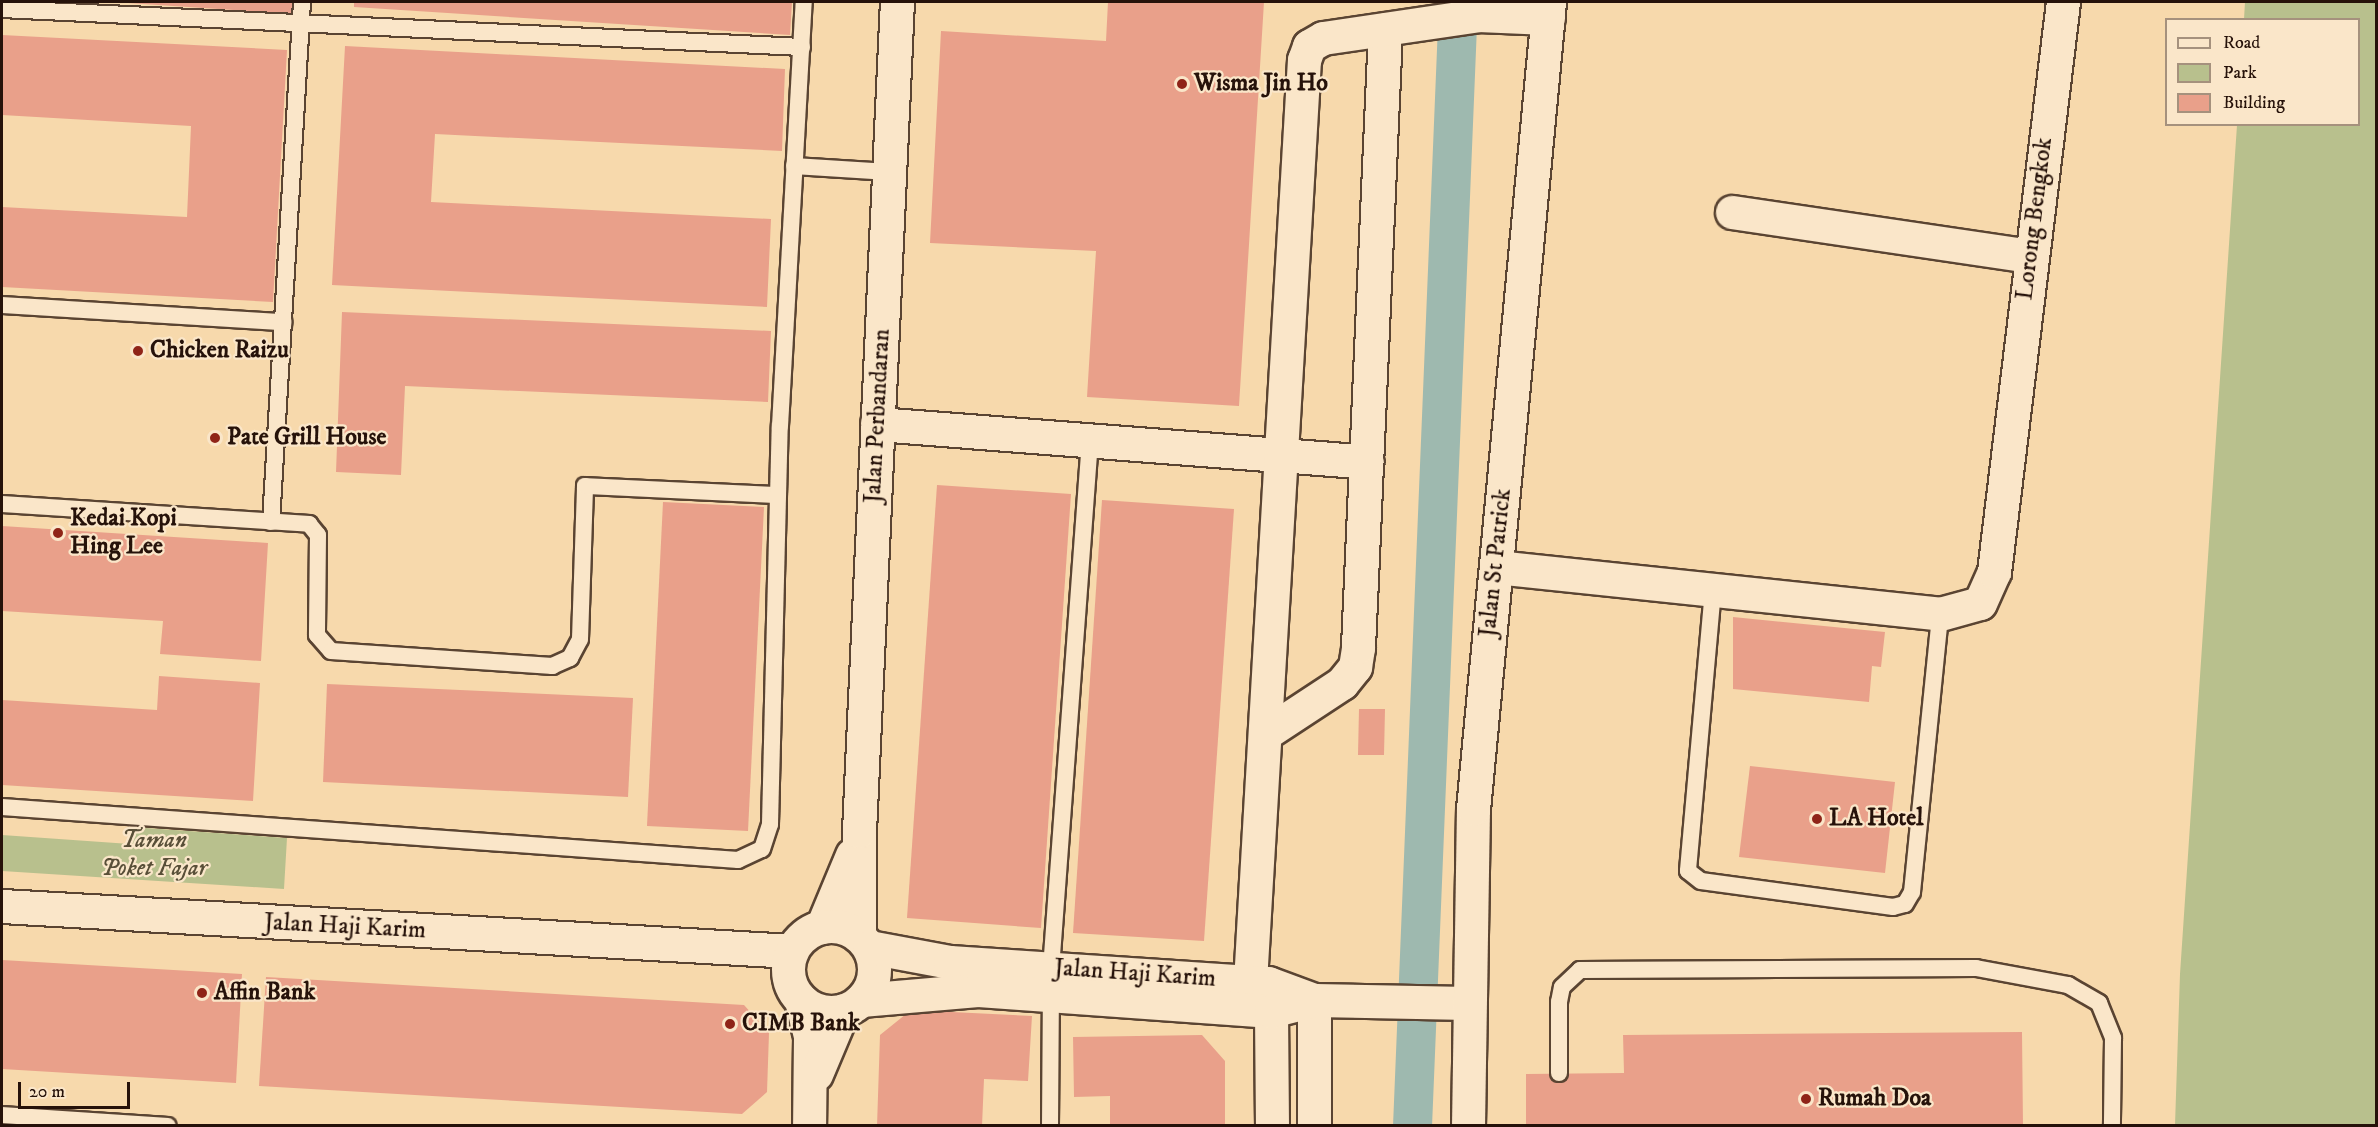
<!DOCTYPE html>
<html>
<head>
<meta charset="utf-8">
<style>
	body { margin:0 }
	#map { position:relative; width:2378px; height:1127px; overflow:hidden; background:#f7d9ac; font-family:"IM FELL DW Pica",serif }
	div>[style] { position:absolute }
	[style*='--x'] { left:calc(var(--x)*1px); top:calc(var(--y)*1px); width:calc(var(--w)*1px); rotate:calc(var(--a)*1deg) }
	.green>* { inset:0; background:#b8c08d }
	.canal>* { height:39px; margin:-19.5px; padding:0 19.5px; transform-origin:19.5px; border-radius:19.5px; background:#9eb9af }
	.building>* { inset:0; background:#e9a08a }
	.roads { filter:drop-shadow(2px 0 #5a4432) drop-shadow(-2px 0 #5a4432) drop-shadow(0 2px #5a4432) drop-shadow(0 -2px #5a4432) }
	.lane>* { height:16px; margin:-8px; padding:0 8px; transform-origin:8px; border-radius:8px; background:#fae6c9 }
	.street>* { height:33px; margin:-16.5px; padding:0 16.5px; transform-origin:16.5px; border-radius:16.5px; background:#fae6c9 }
	.secondary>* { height:33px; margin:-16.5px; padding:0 16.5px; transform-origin:16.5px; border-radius:16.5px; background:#fae6c9 }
	.secondary>.ring { margin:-16.5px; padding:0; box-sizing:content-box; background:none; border:33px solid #fae6c9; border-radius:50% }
	.dots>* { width:16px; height:16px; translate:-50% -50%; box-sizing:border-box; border:3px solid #fae6c9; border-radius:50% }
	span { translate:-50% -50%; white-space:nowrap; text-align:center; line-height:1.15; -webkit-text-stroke:4.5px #fae6c9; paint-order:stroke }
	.poi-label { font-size:24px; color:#26120a; font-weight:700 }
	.left { translate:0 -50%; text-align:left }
	.street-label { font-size:24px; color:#26120a }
	.park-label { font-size:24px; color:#594f38; font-style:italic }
	.frame { position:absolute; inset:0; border:3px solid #26120a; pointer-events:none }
	.legend { position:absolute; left:2165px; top:18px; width:195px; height:108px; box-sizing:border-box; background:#fae6c9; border:2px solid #a5917d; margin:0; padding:8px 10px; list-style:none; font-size:18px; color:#26120a }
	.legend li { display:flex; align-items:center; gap:12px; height:30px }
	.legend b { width:30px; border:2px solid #a5917d }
	.scale { position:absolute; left:18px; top:1082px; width:112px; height:27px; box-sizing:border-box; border:3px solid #26120a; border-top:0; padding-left:8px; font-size:18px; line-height:21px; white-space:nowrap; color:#26120a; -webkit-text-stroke:4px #fae6c9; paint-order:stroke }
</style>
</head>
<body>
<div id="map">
	<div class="green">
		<i style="clip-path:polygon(2245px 2px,2376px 2px,2376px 1125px,2175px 1125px,2180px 974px,2237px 125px,2358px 124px,2358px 20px,2244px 19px)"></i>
		<i style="clip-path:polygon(132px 827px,287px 838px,284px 889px,2px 871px,2px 835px,130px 844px)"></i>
	</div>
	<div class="canal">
		<i style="--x:1412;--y:1126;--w:1125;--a:-87.66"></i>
	</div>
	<div class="building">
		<i style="clip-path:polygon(113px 2px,294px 2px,293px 14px)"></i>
		<i style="clip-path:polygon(354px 2px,792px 2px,790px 35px,354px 7px)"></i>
		<i style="clip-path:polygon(1108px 2px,1264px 2px,1239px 406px,1087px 397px,1096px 251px,930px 243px,941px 31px,1106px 41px)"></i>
		<i style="clip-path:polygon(2px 35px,287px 50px,273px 302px,2px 287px,2px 207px,187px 217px,191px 126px,2px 115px)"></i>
		<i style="clip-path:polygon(345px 46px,785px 69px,782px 151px,435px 134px,431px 202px,771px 219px,767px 307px,332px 285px)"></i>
		<i style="clip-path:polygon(342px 312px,771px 331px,768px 402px,405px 386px,401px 475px,336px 472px)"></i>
		<i style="clip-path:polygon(937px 485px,1071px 494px,1041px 928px,907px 918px)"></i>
		<i style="clip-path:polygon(1102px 500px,1234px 509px,1204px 941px,1073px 933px)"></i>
		<i style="clip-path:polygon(663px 502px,764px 507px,748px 831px,647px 826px)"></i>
		<i style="clip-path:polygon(2px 526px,268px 543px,261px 661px,160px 654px,163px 621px,2px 611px)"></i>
		<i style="clip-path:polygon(1733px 617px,1885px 632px,1881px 667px,1872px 666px,1869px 702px,1733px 689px)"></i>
		<i style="clip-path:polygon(159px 676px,260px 683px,253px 801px,2px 785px,2px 700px,157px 710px)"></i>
		<i style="clip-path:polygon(327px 684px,633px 698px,628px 797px,323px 782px)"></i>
		<i style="clip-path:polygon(1359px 709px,1385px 709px,1384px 755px,1358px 755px)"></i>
		<i style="clip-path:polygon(1750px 766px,1895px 782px,1885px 873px,1739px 857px)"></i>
		<i style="clip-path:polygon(2px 960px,242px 974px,236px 1083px,2px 1069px)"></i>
		<i style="clip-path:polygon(266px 977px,744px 1005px,769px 1033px,767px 1092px,742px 1114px,259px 1086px)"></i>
		<i style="clip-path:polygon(911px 1010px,1032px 1016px,1028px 1081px,984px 1079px,982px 1126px,877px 1126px,880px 1035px)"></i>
		<i style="clip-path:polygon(2022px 1032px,2023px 1126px,1526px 1126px,1526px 1074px,1624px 1073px,1623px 1035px)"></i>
		<i style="clip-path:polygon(1202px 1035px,1225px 1061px,1225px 1126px,1110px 1126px,1110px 1096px,1074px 1097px,1073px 1037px)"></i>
	</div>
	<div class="roads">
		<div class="lane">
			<i style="--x:2;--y:9;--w:801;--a:2.72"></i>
			<i style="--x:794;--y:166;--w:95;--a:3.6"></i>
			<i style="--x:2;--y:305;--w:282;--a:3.5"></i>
			<i style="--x:2;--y:504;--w:308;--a:3.7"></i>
			<i style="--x:309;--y:524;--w:14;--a:51"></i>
			<i style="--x:318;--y:535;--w:100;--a:90.6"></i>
			<i style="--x:317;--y:635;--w:21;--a:49"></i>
			<i style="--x:331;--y:651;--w:222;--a:3.9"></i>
			<i style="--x:552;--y:666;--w:20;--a:-24"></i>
			<i style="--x:570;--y:658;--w:21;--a:-62"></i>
			<i style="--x:580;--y:639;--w:153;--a:-88.1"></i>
			<i style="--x:585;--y:486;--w:193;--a:2.7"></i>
			<i style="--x:271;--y:522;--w:521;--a:-86.59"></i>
			<i style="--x:1713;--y:590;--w:282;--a:95.1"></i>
			<i style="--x:1688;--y:871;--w:16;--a:38"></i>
			<i style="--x:1701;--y:881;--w:194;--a:7.7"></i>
			<i style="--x:1893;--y:907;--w:12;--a:-14"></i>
			<i style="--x:1905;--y:904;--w:14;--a:-60"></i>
			<i style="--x:1912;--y:892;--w:279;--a:-84.2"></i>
			<i style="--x:2;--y:807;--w:738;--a:4.12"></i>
			<i style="--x:738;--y:860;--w:26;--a:-25"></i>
			<i style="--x:762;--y:849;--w:26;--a:-72"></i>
			<i style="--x:770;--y:824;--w:398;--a:-88.6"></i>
			<i style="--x:780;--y:426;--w:425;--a:-86.8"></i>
			<i style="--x:1051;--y:969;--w:529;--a:-85.78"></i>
			<i style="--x:1559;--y:1073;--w:71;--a:-90"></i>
			<i style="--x:1559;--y:1002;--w:15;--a:-79"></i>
			<i style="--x:1562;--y:987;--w:25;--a:-43"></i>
			<i style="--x:1580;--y:970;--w:396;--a:-0.3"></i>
			<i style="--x:1976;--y:968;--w:94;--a:10.5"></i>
			<i style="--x:2068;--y:985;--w:36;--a:30"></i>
			<i style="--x:2099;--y:1003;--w:38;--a:68"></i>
			<i style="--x:2113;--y:1038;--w:88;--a:90.7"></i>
			<i style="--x:2;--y:1115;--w:166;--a:3.8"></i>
			<i style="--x:1050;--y:1126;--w:130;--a:-89.6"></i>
		</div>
		<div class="street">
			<i style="--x:1732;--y:212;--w:301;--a:8.4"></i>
			<i style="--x:877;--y:424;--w:491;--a:4.4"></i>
			<i style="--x:1496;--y:567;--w:446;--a:6"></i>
			<i style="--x:1940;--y:614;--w:41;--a:-15.4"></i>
			<i style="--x:1980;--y:603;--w:34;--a:-66"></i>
			<i style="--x:1994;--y:572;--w:574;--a:-83.1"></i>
			<i style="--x:1266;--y:733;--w:91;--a:-33.3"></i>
			<i style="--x:1342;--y:683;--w:21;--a:-51"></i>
			<i style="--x:1355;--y:667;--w:20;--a:-81"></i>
			<i style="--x:1358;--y:647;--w:618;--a:-87.49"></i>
			<i style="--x:822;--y:927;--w:78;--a:-67.4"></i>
			<i style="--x:859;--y:936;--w:105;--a:-90"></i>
			<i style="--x:859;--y:831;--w:830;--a:-87.38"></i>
			<i style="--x:1250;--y:982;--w:924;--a:-86.65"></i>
			<i style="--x:1304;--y:60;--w:15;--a:-70"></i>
			<i style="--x:1309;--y:46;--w:16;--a:-30"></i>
			<i style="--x:1323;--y:38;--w:157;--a:-8.4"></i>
			<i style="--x:1478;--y:15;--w:70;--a:2.5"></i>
			<i style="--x:801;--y:1000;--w:38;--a:76"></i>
			<i style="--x:810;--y:1037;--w:89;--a:90.6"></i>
			<i style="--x:1314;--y:1000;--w:126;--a:90"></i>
			<i style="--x:1271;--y:1011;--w:115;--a:89.5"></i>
			<i style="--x:816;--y:1074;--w:69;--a:-67.1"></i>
		</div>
		<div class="secondary">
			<i style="--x:2;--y:906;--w:791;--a:3.26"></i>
			<i class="ring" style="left:788px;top:926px;width:53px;height:53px"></i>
			<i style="--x:869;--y:947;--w:82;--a:10.5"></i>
			<i style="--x:950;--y:962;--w:319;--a:3.8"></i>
			<i style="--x:1268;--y:983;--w:49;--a:20.3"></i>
			<i style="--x:1314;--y:1000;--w:154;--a:1.1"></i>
			<i style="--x:861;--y:1000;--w:117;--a:-4.9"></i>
			<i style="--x:978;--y:990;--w:294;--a:4.1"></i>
			<i style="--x:1271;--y:1011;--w:44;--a:-14.3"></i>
			<i style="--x:1468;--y:1126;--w:317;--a:-89.1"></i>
			<i style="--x:1473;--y:809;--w:811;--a:-84.62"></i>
		</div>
	</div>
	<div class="dots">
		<i style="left:1182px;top:84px;background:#8f2418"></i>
		<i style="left:138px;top:351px;background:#8f2418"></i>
		<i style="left:215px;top:438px;background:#8f2418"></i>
		<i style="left:58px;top:533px;background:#8f2418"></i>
		<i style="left:1817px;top:819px;background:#8f2418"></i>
		<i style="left:202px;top:993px;background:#8f2418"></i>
		<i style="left:730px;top:1024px;background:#8f2418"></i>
		<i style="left:1806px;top:1099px;background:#8f2418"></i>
	</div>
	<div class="poi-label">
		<span class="left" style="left:1194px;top:84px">Wisma Jin Ho</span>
		<span class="left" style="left:150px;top:351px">Chicken Raizu</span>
		<span class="left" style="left:227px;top:438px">Pate Grill House</span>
		<span class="left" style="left:70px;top:533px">Kedai Kopi<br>Hing Lee</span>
		<span class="left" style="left:1829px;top:819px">LA Hotel</span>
		<span class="left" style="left:214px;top:993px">Affin Bank</span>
		<span class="left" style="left:742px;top:1024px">CIMB Bank</span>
		<span class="left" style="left:1818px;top:1099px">Rumah Doa</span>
	</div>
	<div class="street-label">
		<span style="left:2035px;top:219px;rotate:-83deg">Lorong Bengkok</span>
		<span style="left:878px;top:416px;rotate:-87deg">Jalan Perbandaran</span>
		<span style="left:1496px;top:563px;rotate:-84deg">Jalan St Patrick</span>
		<span style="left:345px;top:927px;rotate:3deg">Jalan Haji Karim</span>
		<span style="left:1135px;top:974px;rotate:4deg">Jalan Haji Karim</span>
	</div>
	<div class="park-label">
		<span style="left:154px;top:855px">Taman<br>Poket Fajar</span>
	</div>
	<div class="frame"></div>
	<ul class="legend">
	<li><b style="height:8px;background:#fae6c9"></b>Road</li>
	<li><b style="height:16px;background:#b8c08d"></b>Park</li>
	<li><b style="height:16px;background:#e9a08a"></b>Building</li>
	</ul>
	<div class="scale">20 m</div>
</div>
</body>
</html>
